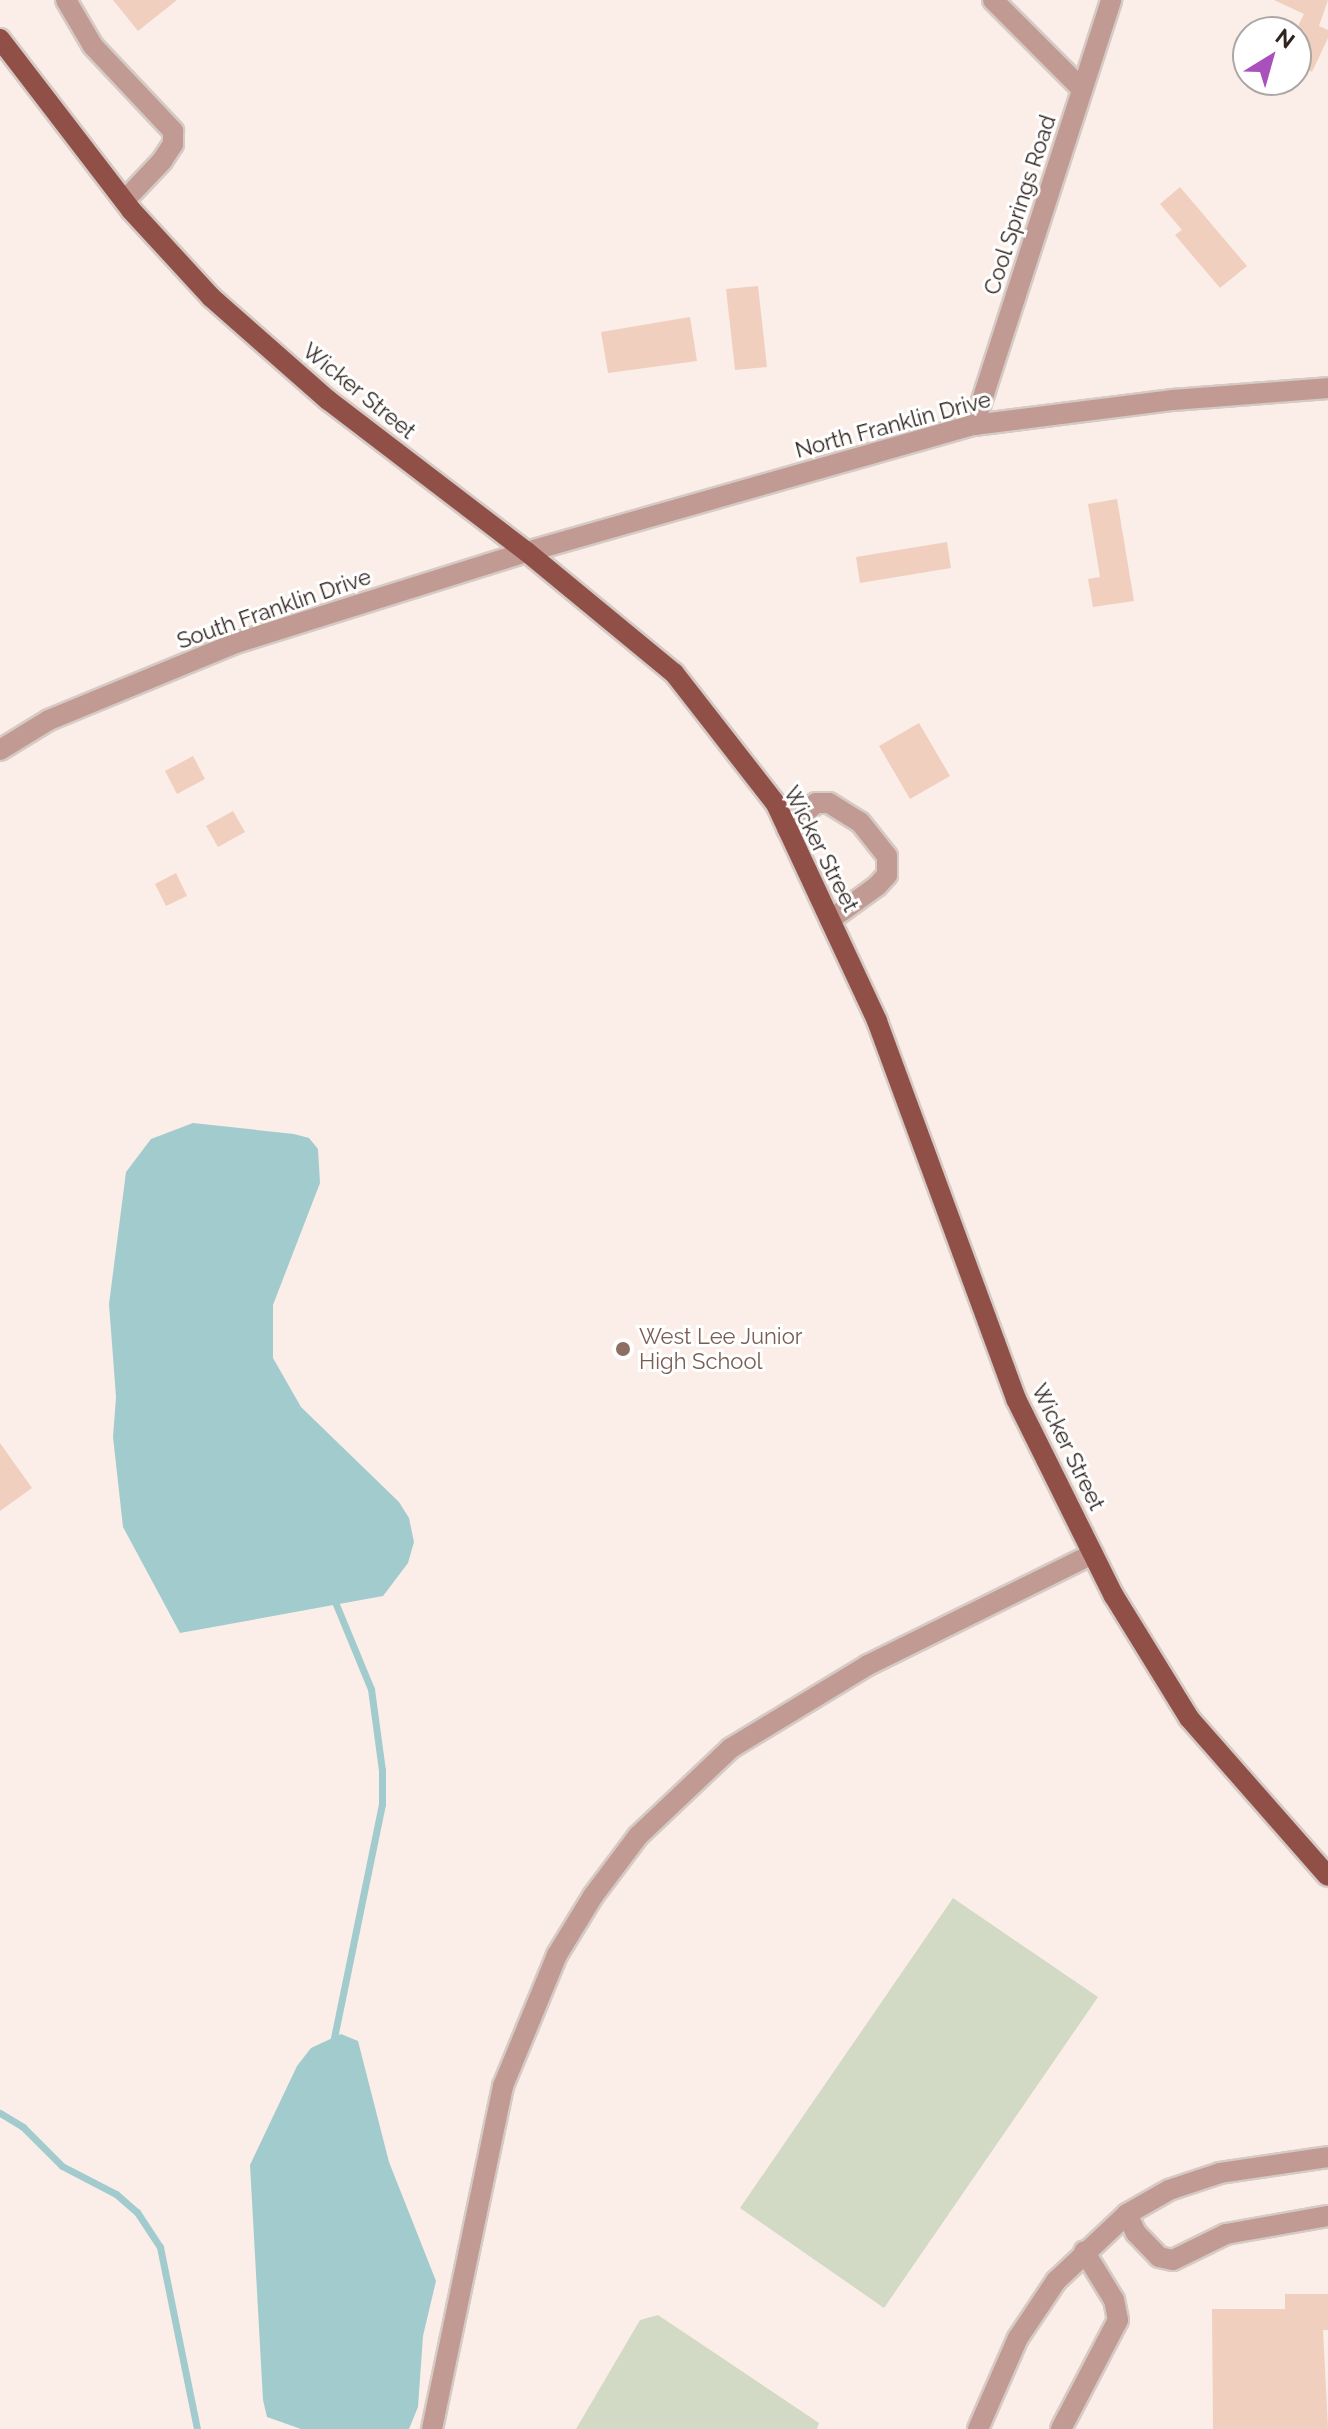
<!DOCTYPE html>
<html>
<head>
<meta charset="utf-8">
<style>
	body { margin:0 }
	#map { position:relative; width:1328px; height:2429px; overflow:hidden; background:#fbeee8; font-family:Raleway,sans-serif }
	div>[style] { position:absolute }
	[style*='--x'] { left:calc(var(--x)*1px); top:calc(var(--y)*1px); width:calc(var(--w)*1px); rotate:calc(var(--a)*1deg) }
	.green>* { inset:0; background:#d2dac6 }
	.water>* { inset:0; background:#a2cbce }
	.stream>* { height:7px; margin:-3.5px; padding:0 3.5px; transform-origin:3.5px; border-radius:3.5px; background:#a2cbce }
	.building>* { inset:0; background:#f0cfbe }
	.roads { filter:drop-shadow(2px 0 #d6cac4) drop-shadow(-2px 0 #d6cac4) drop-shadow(0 2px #d6cac4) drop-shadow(0 -2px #d6cac4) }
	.minor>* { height:20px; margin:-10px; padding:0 10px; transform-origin:10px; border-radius:10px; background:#c09a93 }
	.major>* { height:20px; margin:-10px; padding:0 10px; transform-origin:10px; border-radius:10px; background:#905047 }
	.dots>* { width:22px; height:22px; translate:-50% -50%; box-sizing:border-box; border:4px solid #fff; border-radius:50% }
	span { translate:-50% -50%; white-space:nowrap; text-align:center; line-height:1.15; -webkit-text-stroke:6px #fff; paint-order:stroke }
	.street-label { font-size:22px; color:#2f241f }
	.education-label { font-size:22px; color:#785e54 }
	.left { translate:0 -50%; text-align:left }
	.north { position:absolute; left:1232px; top:16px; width:80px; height:80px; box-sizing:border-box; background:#fff; border:2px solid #aca7a5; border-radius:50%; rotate:37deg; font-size:22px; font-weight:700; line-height:32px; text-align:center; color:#2f241f }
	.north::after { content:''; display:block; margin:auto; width:28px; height:36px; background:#aa50bc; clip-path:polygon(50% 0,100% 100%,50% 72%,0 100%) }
</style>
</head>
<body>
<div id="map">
	<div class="green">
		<i style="clip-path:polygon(953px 1898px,1098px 1997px,884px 2308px,740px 2208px)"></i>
		<i style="clip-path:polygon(658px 2315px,819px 2423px,817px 2429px,576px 2429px,640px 2320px)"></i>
	</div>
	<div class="water">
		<i style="clip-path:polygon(193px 1123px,294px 1134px,309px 1138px,318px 1149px,320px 1183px,273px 1305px,273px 1358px,301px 1407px,399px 1502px,409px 1518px,414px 1542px,408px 1563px,383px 1596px,180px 1633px,123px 1527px,113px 1437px,116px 1397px,109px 1304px,126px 1172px,151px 1139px)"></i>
		<i style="clip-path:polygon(341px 2034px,358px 2041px,389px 2162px,436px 2281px,423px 2336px,418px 2407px,409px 2429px,301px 2429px,267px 2417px,263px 2400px,250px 2165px,297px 2066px,311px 2048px)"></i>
	</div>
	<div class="stream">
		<i style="--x:333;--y:1597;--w:100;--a:67.6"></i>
		<i style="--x:371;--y:1689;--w:82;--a:82.3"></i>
		<i style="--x:382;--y:1770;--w:34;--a:90"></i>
		<i style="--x:382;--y:1804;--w:243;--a:101.6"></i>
		<i style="--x:0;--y:2113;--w:27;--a:31"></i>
		<i style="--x:23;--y:2127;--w:55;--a:45"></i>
		<i style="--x:62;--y:2166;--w:61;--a:27.4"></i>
		<i style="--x:116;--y:2194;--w:28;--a:41"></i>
		<i style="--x:137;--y:2212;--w:42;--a:56.7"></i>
		<i style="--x:160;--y:2247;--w:186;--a:78.5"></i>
	</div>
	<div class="building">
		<i style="clip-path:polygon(113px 0,177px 0,138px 31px)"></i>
		<i style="clip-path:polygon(1274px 0,1328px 0,1319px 26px,1328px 30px,1328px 38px,1312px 72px,1296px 64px,1296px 30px,1304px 14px)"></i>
		<i style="clip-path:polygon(1180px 187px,1247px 266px,1220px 288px,1175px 235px,1182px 230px,1160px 204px)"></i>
		<i style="clip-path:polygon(758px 286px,767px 367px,735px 370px,726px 289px)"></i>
		<i style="clip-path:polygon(690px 317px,697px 361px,608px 373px,601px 332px)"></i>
		<i style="clip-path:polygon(1117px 499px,1134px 601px,1093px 607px,1088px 579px,1100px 577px,1088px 504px)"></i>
		<i style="clip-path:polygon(947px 542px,951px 568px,860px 583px,856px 557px)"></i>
		<i style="clip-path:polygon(919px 723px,950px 776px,910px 799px,879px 746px)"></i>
		<i style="clip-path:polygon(193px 756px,205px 779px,177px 794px,165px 771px)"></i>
		<i style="clip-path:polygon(233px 811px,245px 832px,218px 847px,206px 826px)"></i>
		<i style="clip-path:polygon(176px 873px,187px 896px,166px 906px,155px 884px)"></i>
		<i style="clip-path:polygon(0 1443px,32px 1488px,0 1511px)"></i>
		<i style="clip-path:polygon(1285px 2294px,1328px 2294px,1328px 2330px,1323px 2330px,1328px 2429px,1213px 2429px,1212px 2309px,1285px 2309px)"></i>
	</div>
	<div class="roads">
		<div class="minor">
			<i style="--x:66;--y:0;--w:53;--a:59.6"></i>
			<i style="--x:93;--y:46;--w:117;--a:46.7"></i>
			<i style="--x:173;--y:131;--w:13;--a:90"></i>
			<i style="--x:173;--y:144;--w:20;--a:123"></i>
			<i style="--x:162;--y:161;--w:55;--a:133.5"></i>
			<i style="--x:993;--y:0;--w:126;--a:45"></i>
			<i style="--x:974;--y:425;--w:447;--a:-72.1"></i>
			<i style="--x:0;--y:750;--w:57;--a:-31.5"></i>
			<i style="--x:49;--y:720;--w:202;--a:-22.4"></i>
			<i style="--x:236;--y:643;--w:305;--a:-17.4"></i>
			<i style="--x:527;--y:552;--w:465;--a:-15.9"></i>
			<i style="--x:974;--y:425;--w:201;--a:-7.2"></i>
			<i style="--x:1173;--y:400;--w:155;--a:-4.4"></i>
			<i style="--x:787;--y:829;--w:39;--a:-42"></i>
			<i style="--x:816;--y:803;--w:13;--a:0"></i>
			<i style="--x:829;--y:803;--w:36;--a:32"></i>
			<i style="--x:860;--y:822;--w:43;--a:51.5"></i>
			<i style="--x:887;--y:856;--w:19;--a:90"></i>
			<i style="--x:887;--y:875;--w:15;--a:132"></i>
			<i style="--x:877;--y:886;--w:58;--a:144.1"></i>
			<i style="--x:1127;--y:2214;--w:21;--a:65"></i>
			<i style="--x:1136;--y:2233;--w:33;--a:46"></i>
			<i style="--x:1159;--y:2257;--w:14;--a:12"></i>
			<i style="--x:1173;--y:2260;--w:59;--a:-26.1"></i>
			<i style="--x:1226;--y:2234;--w:104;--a:-10"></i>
			<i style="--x:432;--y:2429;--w:350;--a:-78.3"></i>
			<i style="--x:503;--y:2086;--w:142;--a:-67.6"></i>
			<i style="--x:557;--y:1955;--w:69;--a:-58.6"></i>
			<i style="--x:593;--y:1896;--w:75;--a:-53.1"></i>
			<i style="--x:638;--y:1836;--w:128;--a:-43.4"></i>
			<i style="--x:731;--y:1748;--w:160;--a:-31.2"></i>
			<i style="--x:868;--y:1665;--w:251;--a:-26.3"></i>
			<i style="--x:978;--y:2429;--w:99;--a:-66.3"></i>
			<i style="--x:1018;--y:2338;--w:69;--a:-56.3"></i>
			<i style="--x:1056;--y:2281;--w:98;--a:-43.3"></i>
			<i style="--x:1127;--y:2214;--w:48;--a:-29.7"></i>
			<i style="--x:1169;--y:2190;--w:54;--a:-18.4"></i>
			<i style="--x:1220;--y:2173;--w:109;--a:-8.4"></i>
			<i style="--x:1061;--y:2429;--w:123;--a:-62.4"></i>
			<i style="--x:1118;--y:2320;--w:20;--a:-101"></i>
			<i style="--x:1114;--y:2300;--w:57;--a:-121.5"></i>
		</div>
		<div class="major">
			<i style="--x:0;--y:39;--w:215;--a:52.5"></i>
			<i style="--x:131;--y:210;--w:118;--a:47.4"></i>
			<i style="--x:211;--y:297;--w:156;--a:41.4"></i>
			<i style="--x:328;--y:400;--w:250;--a:37.4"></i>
			<i style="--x:527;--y:552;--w:190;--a:39.5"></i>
			<i style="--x:674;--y:673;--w:166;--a:52.1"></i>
			<i style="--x:776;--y:804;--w:239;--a:65"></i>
			<i style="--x:877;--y:1021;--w:403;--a:69.8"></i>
			<i style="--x:1016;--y:1399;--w:220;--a:63.6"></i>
			<i style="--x:1114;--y:1596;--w:143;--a:58.4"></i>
			<i style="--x:1189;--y:1718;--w:210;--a:48.7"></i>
		</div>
	</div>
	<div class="dots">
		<i style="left:623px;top:1349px;background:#8d6e63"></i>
	</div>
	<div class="street-label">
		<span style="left:1020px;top:205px;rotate:-72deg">Cool Springs Road</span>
		<span style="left:359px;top:391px;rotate:39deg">Wicker Street</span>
		<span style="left:893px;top:425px;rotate:-15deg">North Franklin Drive</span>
		<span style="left:274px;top:609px;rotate:-19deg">South Franklin Drive</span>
		<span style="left:821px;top:849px;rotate:63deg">Wicker Street</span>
		<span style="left:1068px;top:1447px;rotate:64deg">Wicker Street</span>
	</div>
	<div class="education-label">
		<span class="left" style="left:639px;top:1349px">West Lee Junior<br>High School</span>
	</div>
	<div class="north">N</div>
</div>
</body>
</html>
